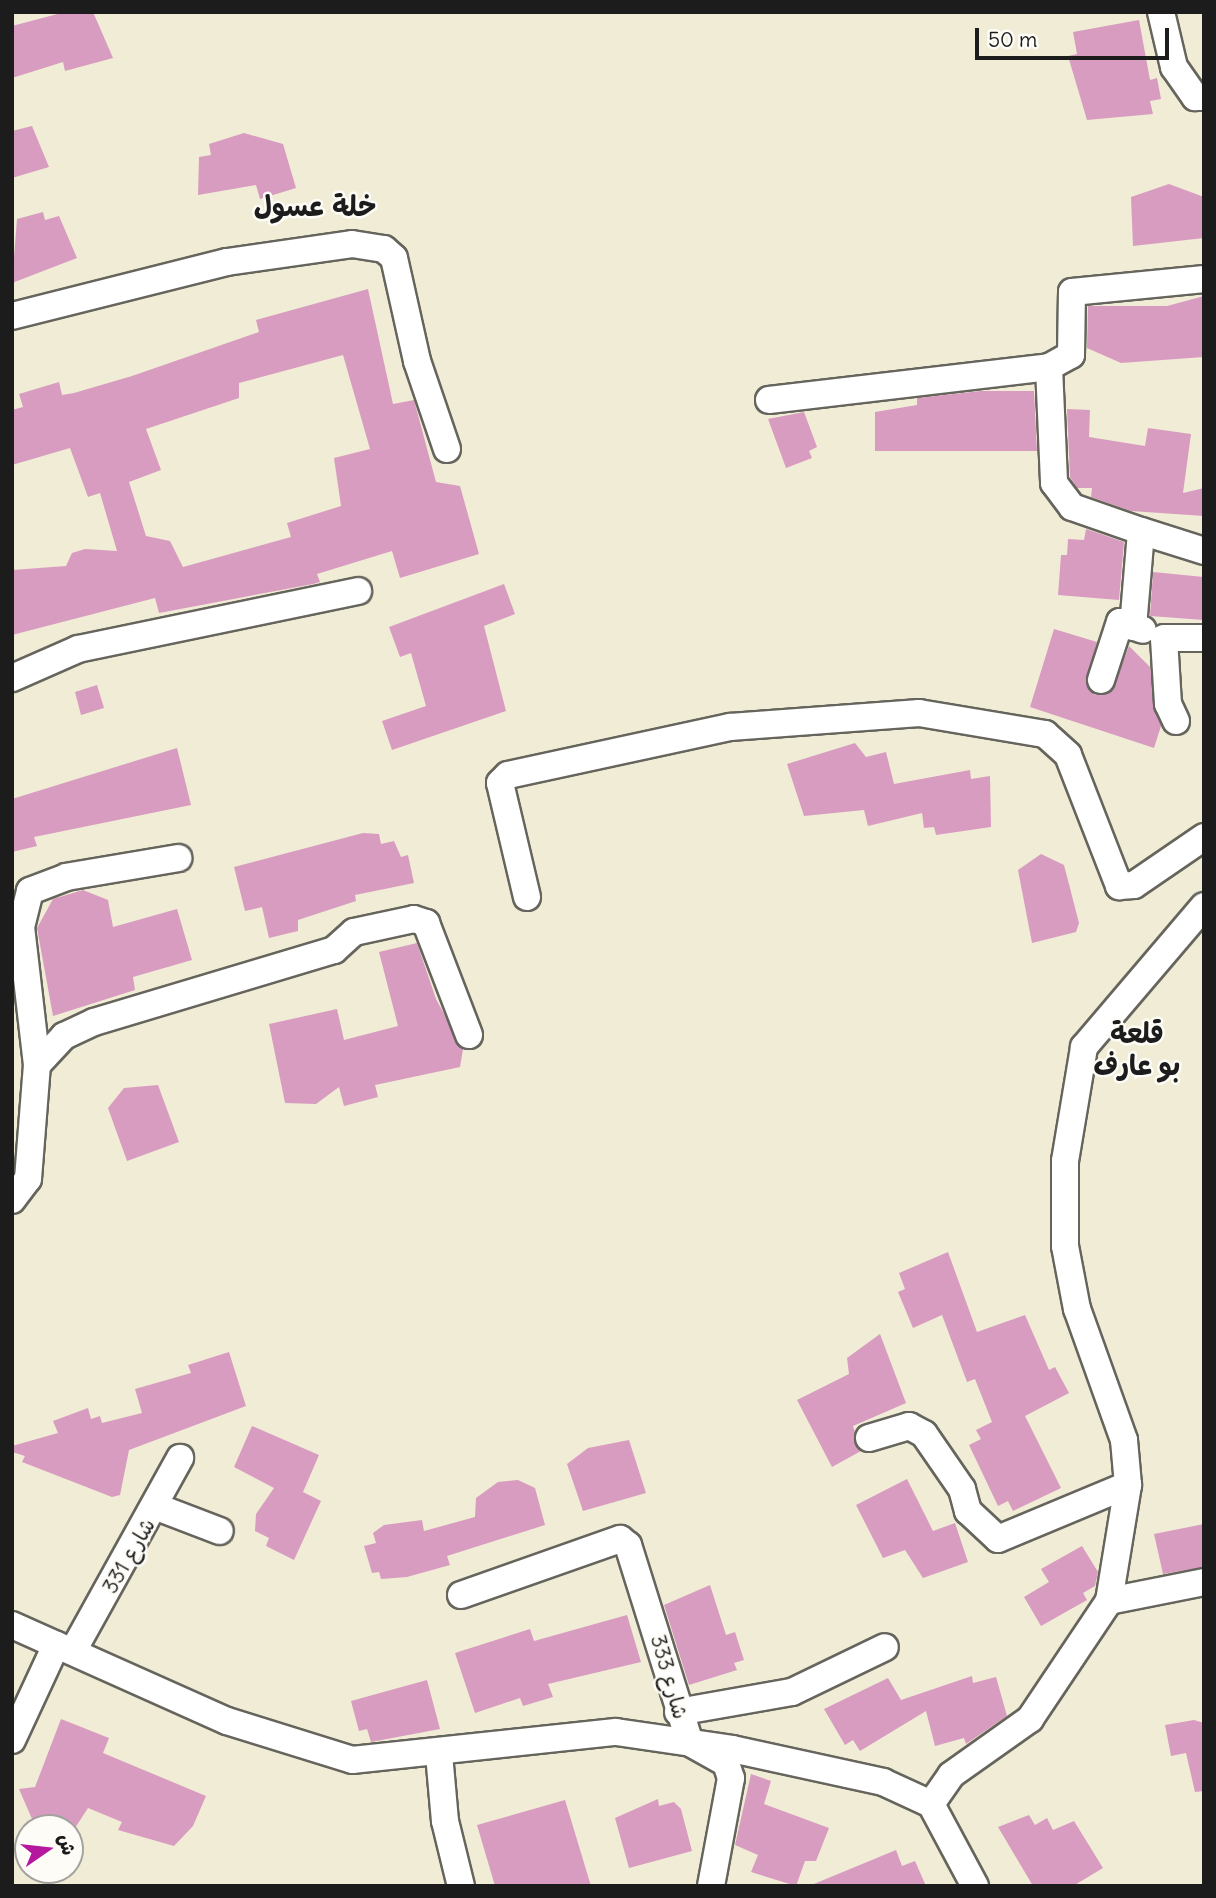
<!DOCTYPE html>
<html>
<head>
<meta charset="utf-8">
<style>
	body { margin:0 }
	#map { position:relative; width:1216px; height:1898px; overflow:hidden; background:#f0ecd5; font-family:Delius,"Playpen Sans Arabic",sans-serif }
	div>[style] { position:absolute }
	[style*='--x'] { left:calc(var(--x)*1px); top:calc(var(--y)*1px); width:calc(var(--w)*1px); rotate:calc(var(--a)*1deg) }
	.building>* { inset:0; background:#d99cc1 }
	.roads { filter:drop-shadow(2px 0 #66655d) drop-shadow(-2px 0 #66655d) drop-shadow(0 2px #66655d) drop-shadow(0 -2px #66655d) }
	.minor>* { height:26px; margin:-13px; padding:0 13px; transform-origin:13px; border-radius:13px; background:#fff }
	span { translate:-50% -50%; white-space:nowrap; text-align:center; line-height:1.15; -webkit-text-stroke:5px #fdfcf7; paint-order:stroke }
	.street-label { font-size:21px; color:#1c1c1c }
	.district-label { font-size:28px; color:#1c1c1c; font-weight:700 }
	.frame { position:absolute; inset:0; border:14px solid #1c1c1c; pointer-events:none }
	.north { position:absolute; left:14px; top:1814px; width:70px; height:70px; box-sizing:border-box; background:#fdfcf7; border:2px solid #a3a29f; border-radius:50%; rotate:76deg; font-size:19px; font-weight:700; line-height:28px; text-align:center; color:#1c1c1c }
	.north::after { content:''; display:block; margin:auto; width:24px; height:32px; background:#b5179e; clip-path:polygon(50% 0,100% 100%,50% 72%,0 100%) }
	.scale { position:absolute; left:975px; top:28px; width:194px; height:32px; box-sizing:border-box; border:4px solid #1c1c1c; border-top:0; padding-left:9px; font-size:21px; line-height:24px; white-space:nowrap; color:#1c1c1c; -webkit-text-stroke:5px #fdfcf7; paint-order:stroke }
</style>
</head>
<body>
<div id="map">
	<div class="building">
		<i style="clip-path:polygon(65px 12px,93px 12px,113px 58px,65px 71px,63px 62px,12px 78px,12px 26px)"></i>
		<i style="clip-path:polygon(1139px 20px,1150px 80px,1157px 78px,1161px 99px,1150px 101px,1153px 114px,1087px 120px,1068px 56px,1077px 54px,1073px 32px)"></i>
		<i style="clip-path:polygon(32px 126px,49px 167px,12px 178px,12px 131px)"></i>
		<i style="clip-path:polygon(244px 133px,283px 144px,296px 188px,260px 199px,256px 185px,198px 195px,199px 157px,211px 155px,209px 144px)"></i>
		<i style="clip-path:polygon(1169px 184px,1204px 197px,1204px 238px,1133px 246px,1131px 197px)"></i>
		<i style="clip-path:polygon(43px 212px,45px 220px,59px 216px,77px 258px,12px 283px,17px 219px)"></i>
		<i style="clip-path:polygon(evenodd,368px 289px,393px 404px,414px 400px,436px 482px,460px 486px,479px 554px,400px 578px,392px 551px,317px 574px,320px 582px,313px 584px,159px 613px,155px 598px,12px 635px,12px 570px,66px 566px,72px 553px,85px 549px,117px 551px,100px 493px,88px 497px,70px 448px,12px 465px,12px 410px,23px 407px,19px 394px,59px 382px,62px 395px,74px 393px,132px 376px,259px 332px,256px 320px,368px 289px,343px 355px,370px 449px,334px 458px,341px 506px,287px 523px,291px 537px,183px 567px,170px 541px,146px 536px,129px 482px,161px 470px,146px 429px,239px 398px,239px 383px,343px 355px)"></i>
		<i style="clip-path:polygon(1204px 296px,1204px 357px,1121px 363px,1087px 348px,1088px 306px,1167px 306px)"></i>
		<i style="clip-path:polygon(981px 391px,1034px 391px,1037px 451px,875px 451px,875px 412px,917px 405px,917px 398px)"></i>
		<i style="clip-path:polygon(1067px 409px,1090px 410px,1089px 437px,1145px 446px,1148px 428px,1191px 434px,1183px 493px,1204px 488px,1204px 516px,1131px 511px,1091px 497px,1092px 488px,1077px 488px,1070px 477px)"></i>
		<i style="clip-path:polygon(804px 412px,817px 447px,809px 451px,812px 458px,786px 468px,768px 419px)"></i>
		<i style="clip-path:polygon(1086px 529px,1124px 542px,1119px 600px,1058px 595px,1061px 555px,1067px 555px,1068px 539px,1084px 540px)"></i>
		<i style="clip-path:polygon(1153px 572px,1204px 577px,1204px 620px,1150px 616px)"></i>
		<i style="clip-path:polygon(504px 584px,515px 614px,484px 626px,506px 711px,392px 750px,382px 721px,426px 706px,411px 653px,400px 657px,389px 627px)"></i>
		<i style="clip-path:polygon(1054px 629px,1097px 642px,1086px 683px,1095px 695px,1112px 691px,1129px 646px,1150px 667px,1161px 726px,1154px 748px,1030px 707px)"></i>
		<i style="clip-path:polygon(97px 685px,104px 708px,81px 715px,75px 692px)"></i>
		<i style="clip-path:polygon(855px 743px,866px 757px,886px 752px,894px 784px,970px 770px,971px 779px,990px 776px,991px 827px,936px 835px,934px 827px,924px 828px,922px 813px,868px 826px,864px 810px,804px 816px,787px 764px)"></i>
		<i style="clip-path:polygon(177px 748px,191px 805px,34px 837px,37px 846px,12px 852px,12px 799px)"></i>
		<i style="clip-path:polygon(363px 833px,379px 834px,381px 844px,394px 841px,401px 857px,408px 855px,414px 883px,355px 895px,356px 901px,298px 920px,298px 931px,269px 938px,262px 907px,245px 911px,234px 867px)"></i>
		<i style="clip-path:polygon(1041px 854px,1064px 865px,1079px 923px,1076px 932px,1032px 943px,1018px 870px)"></i>
		<i style="clip-path:polygon(83px 890px,108px 900px,113px 927px,177px 909px,192px 960px,133px 977px,135px 990px,53px 1016px,37px 928px,53px 899px)"></i>
		<i style="clip-path:polygon(417px 943px,436px 999px,463px 1049px,460px 1067px,375px 1085px,378px 1097px,344px 1106px,339px 1087px,316px 1104px,285px 1103px,269px 1024px,337px 1009px,344px 1040px,398px 1026px,379px 952px)"></i>
		<i style="clip-path:polygon(158px 1085px,179px 1142px,127px 1161px,108px 1108px,124px 1088px)"></i>
		<i style="clip-path:polygon(948px 1252px,977px 1332px,1025px 1315px,1049px 1370px,1055px 1367px,1069px 1393px,1025px 1416px,1061px 1488px,1013px 1511px,1008px 1501px,998px 1506px,969px 1445px,981px 1439px,976px 1430px,992px 1422px,975px 1379px,967px 1382px,942px 1315px,913px 1328px,898px 1292px,905px 1289px,899px 1273px)"></i>
		<i style="clip-path:polygon(880px 1334px,906px 1403px,853px 1426px,861px 1451px,832px 1467px,797px 1400px,849px 1374px,847px 1358px)"></i>
		<i style="clip-path:polygon(229px 1352px,246px 1406px,129px 1450px,120px 1495px,112px 1497px,22px 1462px,25px 1456px,12px 1452px,12px 1446px,58px 1433px,53px 1421px,88px 1408px,91px 1419px,100px 1416px,102px 1423px,142px 1413px,135px 1389px,191px 1373px,188px 1365px)"></i>
		<i style="clip-path:polygon(252px 1426px,319px 1455px,303px 1492px,321px 1501px,294px 1560px,266px 1546px,269px 1538px,255px 1531px,256px 1514px,274px 1488px,234px 1467px)"></i>
		<i style="clip-path:polygon(629px 1440px,646px 1493px,583px 1511px,567px 1464px,588px 1448px)"></i>
		<i style="clip-path:polygon(907px 1479px,933px 1531px,955px 1523px,968px 1562px,923px 1578px,905px 1550px,883px 1558px,856px 1505px)"></i>
		<i style="clip-path:polygon(518px 1480px,535px 1488px,545px 1525px,447px 1556px,450px 1565px,407px 1577px,381px 1579px,379px 1572px,372px 1573px,364px 1546px,376px 1543px,373px 1533px,384px 1525px,422px 1520px,424px 1531px,475px 1517px,476px 1498px,498px 1482px)"></i>
		<i style="clip-path:polygon(1204px 1524px,1204px 1567px,1163px 1574px,1154px 1534px)"></i>
		<i style="clip-path:polygon(1082px 1546px,1098px 1572px,1095px 1586px,1083px 1593px,1087px 1600px,1041px 1626px,1024px 1597px,1049px 1582px,1041px 1569px)"></i>
		<i style="clip-path:polygon(710px 1585px,726px 1635px,735px 1632px,744px 1660px,734px 1663px,737px 1670px,689px 1685px,664px 1605px)"></i>
		<i style="clip-path:polygon(627px 1615px,641px 1662px,548px 1684px,553px 1697px,523px 1706px,520px 1698px,475px 1713px,455px 1653px,530px 1629px,534px 1641px)"></i>
		<i style="clip-path:polygon(972px 1676px,973px 1683px,996px 1677px,1007px 1716px,966px 1744px,964px 1738px,935px 1746px,926px 1711px,860px 1751px,853px 1740px,845px 1745px,824px 1709px,888px 1678px,901px 1700px)"></i>
		<i style="clip-path:polygon(427px 1680px,440px 1729px,371px 1742px,367px 1729px,359px 1731px,351px 1701px)"></i>
		<i style="clip-path:polygon(61px 1719px,109px 1738px,103px 1753px,206px 1796px,193px 1826px,174px 1846px,118px 1830px,122px 1822px,88px 1808px,75px 1828px,36px 1828px,19px 1789px,35px 1787px)"></i>
		<i style="clip-path:polygon(1194px 1720px,1204px 1723px,1204px 1791px,1195px 1792px,1186px 1753px,1171px 1756px,1165px 1725px)"></i>
		<i style="clip-path:polygon(751px 1774px,771px 1781px,764px 1804px,829px 1828px,816px 1861px,805px 1861px,796px 1886px,751px 1872px,758px 1855px,735px 1845px)"></i>
		<i style="clip-path:polygon(658px 1799px,659px 1806px,674px 1802px,681px 1809px,692px 1851px,629px 1868px,615px 1818px)"></i>
		<i style="clip-path:polygon(565px 1800px,591px 1886px,495px 1886px,477px 1825px)"></i>
		<i style="clip-path:polygon(1029px 1815px,1035px 1825px,1047px 1818px,1053px 1830px,1074px 1821px,1103px 1868px,1073px 1886px,1033px 1886px,998px 1827px)"></i>
		<i style="clip-path:polygon(896px 1850px,902px 1866px,915px 1861px,926px 1886px,809px 1886px)"></i>
	</div>
	<div class="roads">
		<div class="minor">
			<i style="--x:1161;--y:12;--w:57;--a:76.7"></i>
			<i style="--x:1174;--y:67;--w:37;--a:55"></i>
			<i style="--x:1195;--y:97;--w:9;--a:0"></i>
			<i style="--x:12;--y:316;--w:222;--a:-14.1"></i>
			<i style="--x:227;--y:262;--w:126;--a:-8.2"></i>
			<i style="--x:352;--y:244;--w:32;--a:9"></i>
			<i style="--x:384;--y:249;--w:13;--a:42"></i>
			<i style="--x:394;--y:258;--w:106;--a:77.4"></i>
			<i style="--x:417;--y:361;--w:93;--a:71.2"></i>
			<i style="--x:1049;--y:367;--w:116;--a:87.5"></i>
			<i style="--x:1054;--y:483;--w:30;--a:53"></i>
			<i style="--x:1072;--y:507;--w:73;--a:19.2"></i>
			<i style="--x:769;--y:400;--w:282;--a:-6.7"></i>
			<i style="--x:1049;--y:367;--w:25;--a:-29"></i>
			<i style="--x:1071;--y:355;--w:63;--a:-89.1"></i>
			<i style="--x:1072;--y:292;--w:133;--a:-5.6"></i>
			<i style="--x:1133;--y:627;--w:96;--a:-85.2"></i>
			<i style="--x:1141;--y:531;--w:66;--a:17.6"></i>
			<i style="--x:12;--y:678;--w:72;--a:-23.7"></i>
			<i style="--x:78;--y:649;--w:286;--a:-11.7"></i>
			<i style="--x:1101;--y:680;--w:61;--a:-71.9"></i>
			<i style="--x:1120;--y:622;--w:24;--a:19"></i>
			<i style="--x:1176;--y:721;--w:19;--a:-115"></i>
			<i style="--x:1168;--y:704;--w:66;--a:-93.5"></i>
			<i style="--x:1164;--y:638;--w:40;--a:0"></i>
			<i style="--x:527;--y:897;--w:117;--a:-103.3"></i>
			<i style="--x:500;--y:783;--w:11;--a:-45"></i>
			<i style="--x:508;--y:775;--w:227;--a:-12.2"></i>
			<i style="--x:730;--y:727;--w:190;--a:-4.2"></i>
			<i style="--x:919;--y:713;--w:128;--a:9.5"></i>
			<i style="--x:1045;--y:734;--w:31;--a:42"></i>
			<i style="--x:1068;--y:755;--w:141;--a:68.7"></i>
			<i style="--x:1119;--y:886;--w:15;--a:-4"></i>
			<i style="--x:1134;--y:885;--w:85;--a:-34.4"></i>
			<i style="--x:37;--y:1065;--w:139;--a:-96.6"></i>
			<i style="--x:21;--y:927;--w:37;--a:-76"></i>
			<i style="--x:30;--y:891;--w:39;--a:-21"></i>
			<i style="--x:66;--y:877;--w:114;--a:-9.6"></i>
			<i style="--x:12;--y:1200;--w:26;--a:-53"></i>
			<i style="--x:28;--y:1179;--w:114;--a:-85.5"></i>
			<i style="--x:37;--y:1065;--w:40;--a:-47"></i>
			<i style="--x:64;--y:1036;--w:33;--a:-25"></i>
			<i style="--x:94;--y:1022;--w:251;--a:-16.7"></i>
			<i style="--x:334;--y:950;--w:27;--a:-42"></i>
			<i style="--x:354;--y:932;--w:61;--a:-12.2"></i>
			<i style="--x:414;--y:919;--w:13;--a:18"></i>
			<i style="--x:426;--y:923;--w:120;--a:69"></i>
			<i style="--x:869;--y:1438;--w:42;--a:-16.7"></i>
			<i style="--x:909;--y:1426;--w:17;--a:28"></i>
			<i style="--x:924;--y:1434;--w:67;--a:55.4"></i>
			<i style="--x:962;--y:1489;--w:23;--a:75"></i>
			<i style="--x:968;--y:1511;--w:41;--a:43"></i>
			<i style="--x:998;--y:1539;--w:141;--a:-22.6"></i>
			<i style="--x:157;--y:1507;--w:67;--a:20.9"></i>
			<i style="--x:461;--y:1595;--w:169;--a:-19.4"></i>
			<i style="--x:620;--y:1539;--w:10;--a:37"></i>
			<i style="--x:628;--y:1545;--w:207;--a:72.6"></i>
			<i style="--x:690;--y:1743;--w:41;--a:29.1"></i>
			<i style="--x:726;--y:1763;--w:16;--a:72"></i>
			<i style="--x:731;--y:1778;--w:110;--a:100.5"></i>
			<i style="--x:1109;--y:1601;--w:97;--a:-11.3"></i>
			<i style="--x:12;--y:1625;--w:235;--a:24.1"></i>
			<i style="--x:227;--y:1721;--w:131;--a:17.3"></i>
			<i style="--x:352;--y:1760;--w:265;--a:-6.1"></i>
			<i style="--x:616;--y:1732;--w:117;--a:8.3"></i>
			<i style="--x:732;--y:1749;--w:155;--a:12.3"></i>
			<i style="--x:883;--y:1782;--w:53;--a:24.6"></i>
			<i style="--x:73;--y:1651;--w:221;--a:-61"></i>
			<i style="--x:678;--y:1712;--w:116;--a:-10"></i>
			<i style="--x:792;--y:1692;--w:103;--a:-25.8"></i>
			<i style="--x:12;--y:1740;--w:105;--a:-65.1"></i>
			<i style="--x:439;--y:1754;--w:67;--a:84.9"></i>
			<i style="--x:445;--y:1821;--w:67;--a:76.2"></i>
			<i style="--x:975;--y:1886;--w:93;--a:-118.2"></i>
			<i style="--x:931;--y:1804;--w:35;--a:-55"></i>
			<i style="--x:951;--y:1775;--w:97;--a:-35.3"></i>
			<i style="--x:1030;--y:1719;--w:142;--a:-56.2"></i>
			<i style="--x:1109;--y:1601;--w:118;--a:-80.7"></i>
			<i style="--x:1128;--y:1485;--w:45;--a:-95.1"></i>
			<i style="--x:1124;--y:1440;--w:139;--a:-109.7"></i>
			<i style="--x:1077;--y:1309;--w:64;--a:-100.8"></i>
			<i style="--x:1065;--y:1246;--w:85;--a:-90"></i>
			<i style="--x:1065;--y:1161;--w:116;--a:-80.5"></i>
			<i style="--x:1084;--y:1047;--w:185;--a:-49.6"></i>
		</div>
	</div>
	<div class="street-label">
		<span style="left:129px;top:1556px;rotate:-60deg">شارع 331</span>
		<span style="left:669px;top:1677px;rotate:74deg">شارع 333</span>
	</div>
	<div class="district-label">
		<span style="left:315px;top:206px">خلة عسول</span>
		<span style="left:1137px;top:1049px">قلعة<br>بو عارف</span>
	</div>
	<div class="frame"></div>
	<div class="north">ش</div>
	<div class="scale">50 m</div>
</div>
</body>
</html>
